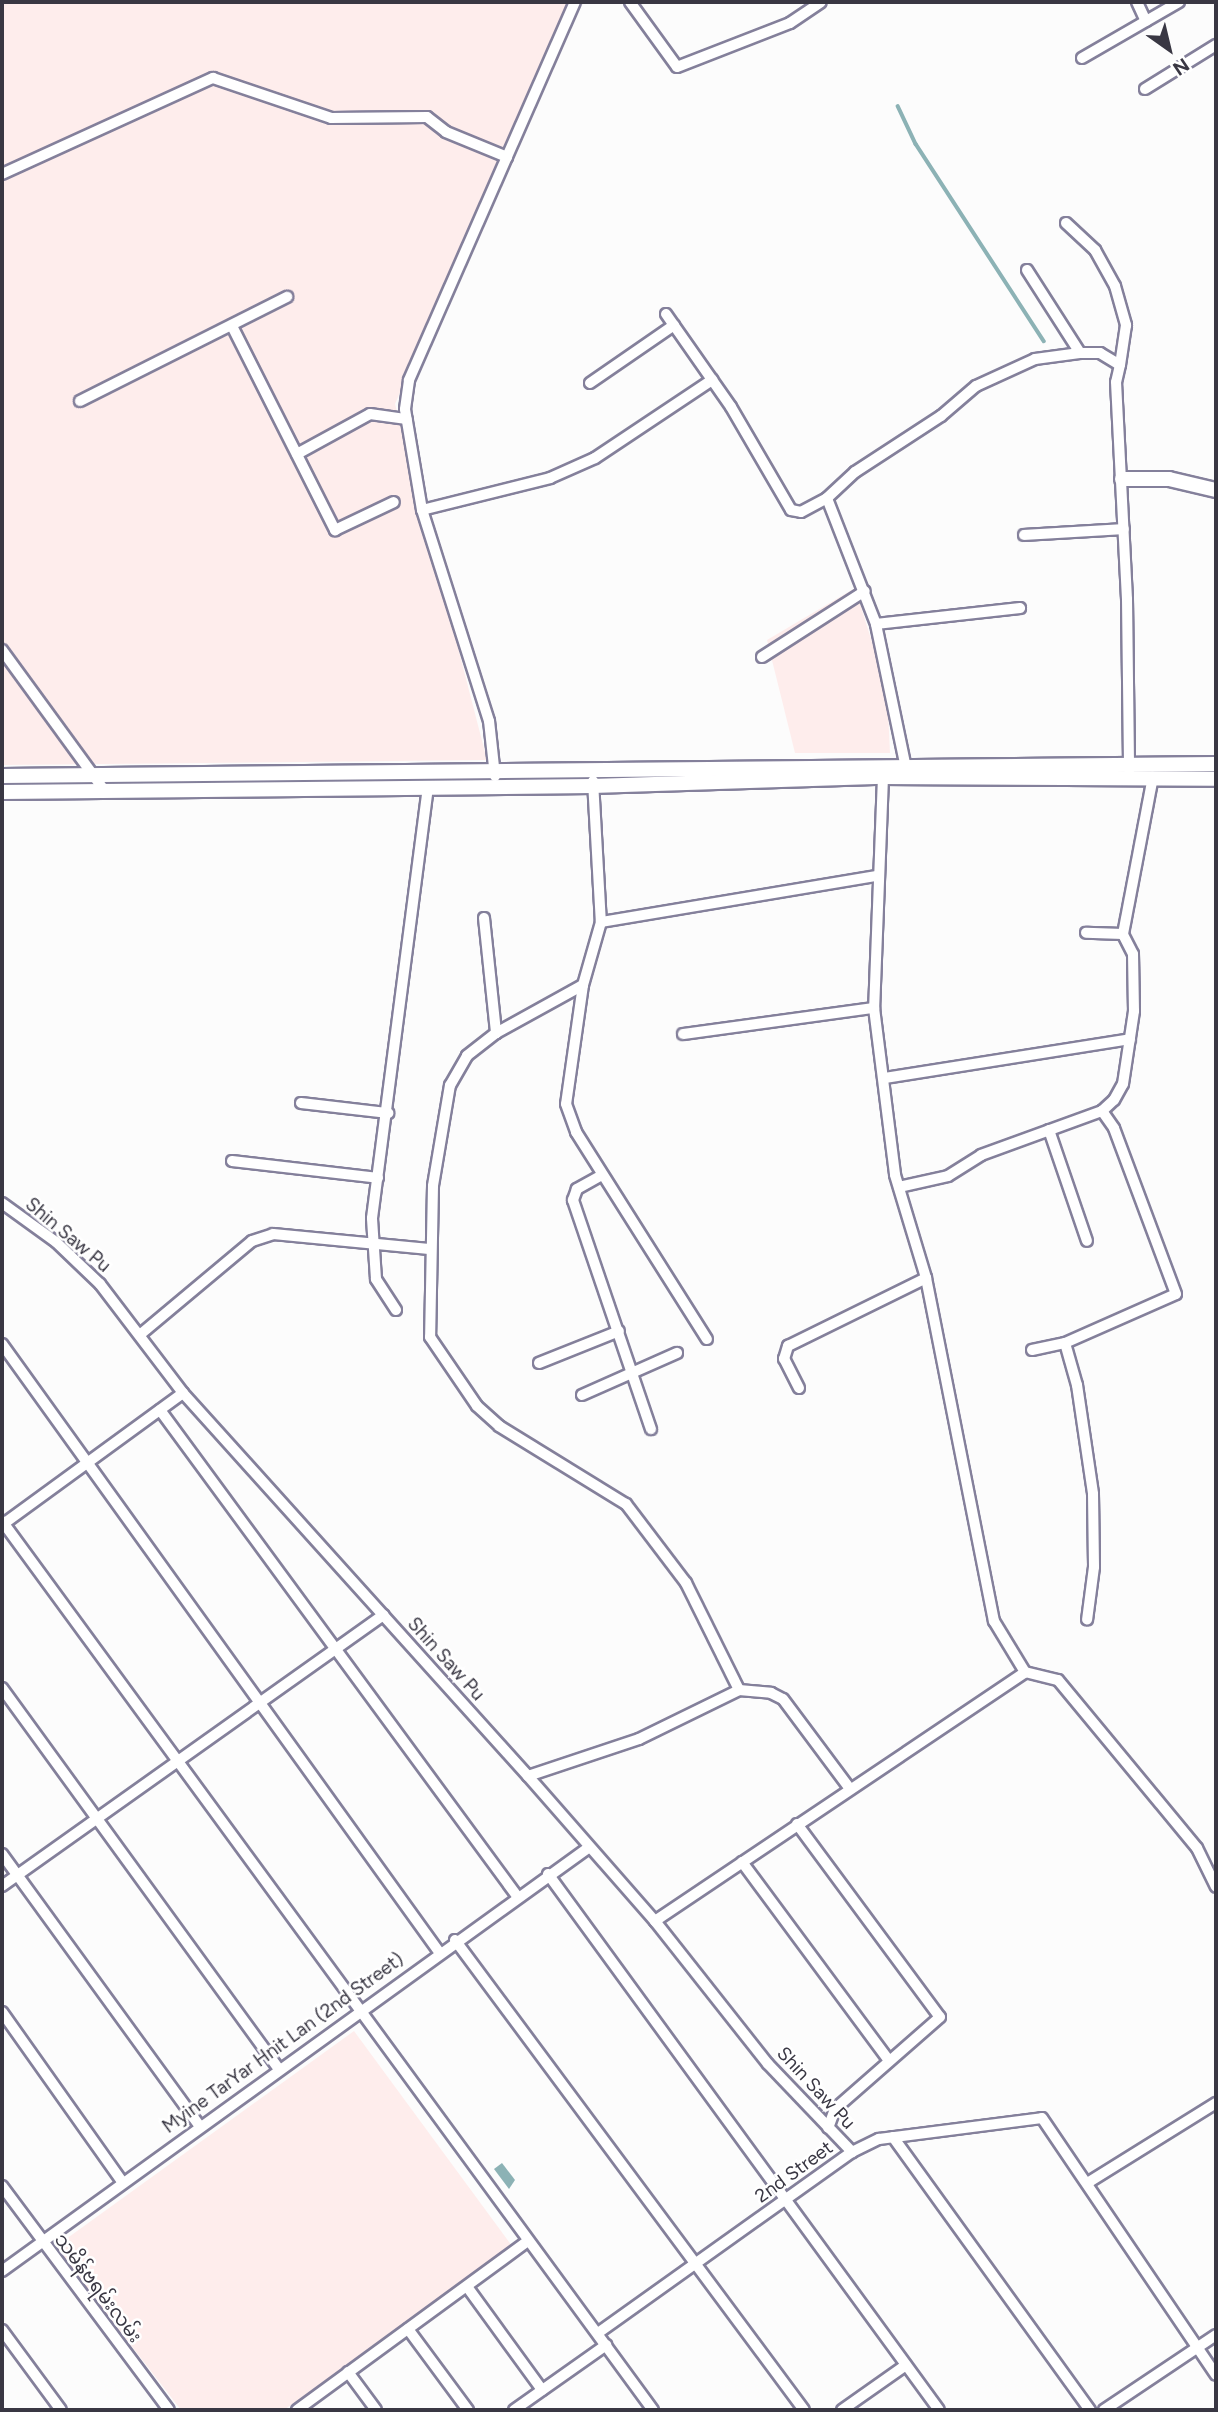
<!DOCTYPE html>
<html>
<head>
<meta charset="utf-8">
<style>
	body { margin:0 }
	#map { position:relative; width:1218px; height:2412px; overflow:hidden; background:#fcfcfc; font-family:Figtree,"Noto Sans Myanmar",sans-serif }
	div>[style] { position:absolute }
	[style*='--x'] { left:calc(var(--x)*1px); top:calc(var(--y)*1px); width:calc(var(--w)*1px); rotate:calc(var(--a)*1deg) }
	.education>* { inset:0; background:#feedec }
	.water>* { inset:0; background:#8cb2b5 }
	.stream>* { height:3.5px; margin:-1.75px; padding:0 1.75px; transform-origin:1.75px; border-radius:1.75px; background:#8cb2b5 }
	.roads { filter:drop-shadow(2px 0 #84809b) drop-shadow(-2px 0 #84809b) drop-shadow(0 2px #84809b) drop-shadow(0 -2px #84809b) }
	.street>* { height:10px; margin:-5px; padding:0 5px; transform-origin:5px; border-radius:5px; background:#fff }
	.secondary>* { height:14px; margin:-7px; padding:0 7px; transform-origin:7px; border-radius:7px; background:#fff }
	span { translate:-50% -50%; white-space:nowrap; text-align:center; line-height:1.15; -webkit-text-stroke:5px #fff; paint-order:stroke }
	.street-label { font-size:19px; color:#393743 }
	.frame { position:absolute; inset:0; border:4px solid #393743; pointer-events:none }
	.north { position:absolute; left:1134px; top:14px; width:70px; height:70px; -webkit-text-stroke:5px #fff; paint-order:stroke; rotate:146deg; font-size:19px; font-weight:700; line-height:28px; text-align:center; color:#393743 }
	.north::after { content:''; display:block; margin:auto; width:24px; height:32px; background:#393743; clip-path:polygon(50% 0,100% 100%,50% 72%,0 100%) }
</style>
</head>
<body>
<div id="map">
	<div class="education">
		<i style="clip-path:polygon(2px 2px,568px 2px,395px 404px,487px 760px,2px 765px)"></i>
		<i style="clip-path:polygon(855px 588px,887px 690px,890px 753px,795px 753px,767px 640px)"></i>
		<i style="clip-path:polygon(354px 2031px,512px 2246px,284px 2410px,181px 2410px,55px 2247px)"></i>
	</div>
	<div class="water">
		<i style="clip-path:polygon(502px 2163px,515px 2180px,509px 2189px,494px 2169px)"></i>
	</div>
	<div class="stream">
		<i style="--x:898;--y:106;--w:42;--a:64.7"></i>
		<i style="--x:916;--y:144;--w:235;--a:57"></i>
	</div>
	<div class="roads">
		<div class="street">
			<i style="--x:630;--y:2;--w:80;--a:54.1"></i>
			<i style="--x:677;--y:67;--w:121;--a:-21.3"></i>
			<i style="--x:790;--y:23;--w:37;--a:-34"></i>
			<i style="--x:1137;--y:2;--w:21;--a:65"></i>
			<i style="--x:1082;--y:58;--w:112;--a:-30"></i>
			<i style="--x:1145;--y:89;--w:84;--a:-31.8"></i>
			<i style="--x:2;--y:174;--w:232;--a:-24.5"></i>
			<i style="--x:213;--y:78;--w:125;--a:18.7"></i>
			<i style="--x:331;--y:118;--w:96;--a:-0.6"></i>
			<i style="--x:427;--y:117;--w:24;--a:38"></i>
			<i style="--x:446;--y:132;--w:66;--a:22.3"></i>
			<i style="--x:1066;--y:223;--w:40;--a:43"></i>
			<i style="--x:1095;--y:250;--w:41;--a:60.9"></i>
			<i style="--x:1115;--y:286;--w:41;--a:74.2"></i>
			<i style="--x:1126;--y:325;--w:40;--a:98.5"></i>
			<i style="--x:1027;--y:270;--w:98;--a:57.4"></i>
			<i style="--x:666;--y:314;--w:113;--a:55"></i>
			<i style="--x:731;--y:407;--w:119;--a:59.8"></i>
			<i style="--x:791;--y:510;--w:10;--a:11"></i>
			<i style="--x:801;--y:512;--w:30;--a:-28"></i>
			<i style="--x:232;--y:326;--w:229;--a:63.2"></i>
			<i style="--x:335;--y:530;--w:65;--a:-25.4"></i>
			<i style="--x:590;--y:383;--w:102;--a:-34.6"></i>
			<i style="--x:80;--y:401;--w:232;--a:-26.7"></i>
			<i style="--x:297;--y:454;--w:83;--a:-28.7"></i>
			<i style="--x:370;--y:414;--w:37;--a:8"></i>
			<i style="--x:422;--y:510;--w:132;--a:-14"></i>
			<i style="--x:550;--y:478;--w:49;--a:-24"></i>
			<i style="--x:595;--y:458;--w:141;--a:-33.7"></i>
			<i style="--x:1024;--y:535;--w:100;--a:-3.4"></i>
			<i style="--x:876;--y:624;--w:145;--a:-6.3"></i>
			<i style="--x:2;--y:650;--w:175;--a:53.9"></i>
			<i style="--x:762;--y:657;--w:122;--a:-32.7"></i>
			<i style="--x:906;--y:768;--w:147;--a:-101.8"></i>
			<i style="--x:876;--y:624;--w:135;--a:-111.3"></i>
			<i style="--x:827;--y:498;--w:38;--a:-43"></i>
			<i style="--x:855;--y:472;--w:103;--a:-33.1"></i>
			<i style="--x:941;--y:416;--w:46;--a:-40.6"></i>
			<i style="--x:976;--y:386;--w:65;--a:-24.6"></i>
			<i style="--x:1035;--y:359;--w:45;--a:-7.6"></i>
			<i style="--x:1080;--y:353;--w:20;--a:0"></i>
			<i style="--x:1100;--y:353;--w:23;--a:31"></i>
			<i style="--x:1120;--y:365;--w:17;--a:103"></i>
			<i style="--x:1116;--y:382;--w:217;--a:87.1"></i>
			<i style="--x:1127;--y:599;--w:171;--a:89.3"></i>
			<i style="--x:495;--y:776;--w:55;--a:-96.2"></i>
			<i style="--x:489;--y:721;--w:221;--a:-107.6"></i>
			<i style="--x:422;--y:510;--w:102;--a:-99.6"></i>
			<i style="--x:405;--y:409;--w:29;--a:-82"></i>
			<i style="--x:409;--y:380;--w:413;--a:-66.3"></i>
			<i style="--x:883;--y:777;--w:231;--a:92.2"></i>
			<i style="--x:874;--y:1008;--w:168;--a:82.8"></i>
			<i style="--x:895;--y:1175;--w:108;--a:73.2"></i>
			<i style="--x:926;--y:1278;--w:350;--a:78.8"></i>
			<i style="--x:994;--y:1621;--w:60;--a:58.7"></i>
			<i style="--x:593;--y:781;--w:141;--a:86.8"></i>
			<i style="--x:601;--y:922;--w:66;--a:105.9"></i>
			<i style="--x:583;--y:985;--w:120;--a:98.1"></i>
			<i style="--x:566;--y:1104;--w:30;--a:70"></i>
			<i style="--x:576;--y:1132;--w:245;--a:57.7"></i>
			<i style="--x:484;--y:918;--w:116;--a:84"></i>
			<i style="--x:601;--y:922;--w:279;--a:-9.5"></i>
			<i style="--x:1123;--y:934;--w:160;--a:-79.2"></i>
			<i style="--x:583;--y:985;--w:99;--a:151.1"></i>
			<i style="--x:496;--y:1033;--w:37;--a:142"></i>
			<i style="--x:467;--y:1056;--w:34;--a:120"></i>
			<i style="--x:450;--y:1085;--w:102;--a:99.6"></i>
			<i style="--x:433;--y:1186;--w:151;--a:91.1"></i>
			<i style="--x:430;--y:1337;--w:83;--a:55.7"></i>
			<i style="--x:477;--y:1406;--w:30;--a:42"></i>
			<i style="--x:499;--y:1426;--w:149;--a:31.6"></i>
			<i style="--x:626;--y:1504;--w:99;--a:52.8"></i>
			<i style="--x:686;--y:1583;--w:119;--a:63.6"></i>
			<i style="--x:683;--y:1034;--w:193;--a:-7.8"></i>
			<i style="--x:885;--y:1078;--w:248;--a:-9"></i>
			<i style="--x:301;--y:1103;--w:88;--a:6.6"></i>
			<i style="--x:1049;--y:1130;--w:117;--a:71.1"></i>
			<i style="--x:232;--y:1161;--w:147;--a:6.6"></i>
			<i style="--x:602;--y:1175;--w:29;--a:151"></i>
			<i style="--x:577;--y:1189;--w:12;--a:110"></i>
			<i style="--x:573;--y:1200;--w:242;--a:71.2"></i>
			<i style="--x:899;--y:1187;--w:50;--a:-12.7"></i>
			<i style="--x:948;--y:1176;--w:39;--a:-32"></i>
			<i style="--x:981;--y:1155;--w:129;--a:-20"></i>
			<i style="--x:1102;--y:1111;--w:16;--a:-43"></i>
			<i style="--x:1114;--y:1100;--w:18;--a:-61"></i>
			<i style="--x:1123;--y:1084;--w:74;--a:-81.4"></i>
			<i style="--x:1134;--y:1011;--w:57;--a:-91"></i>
			<i style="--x:1133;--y:954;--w:22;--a:-117"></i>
			<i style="--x:1123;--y:934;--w:37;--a:-178"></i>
			<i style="--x:2;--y:1203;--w:67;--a:35.8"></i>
			<i style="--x:56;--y:1242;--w:61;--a:43.7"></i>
			<i style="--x:100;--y:1284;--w:137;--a:52.7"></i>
			<i style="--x:183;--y:1393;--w:515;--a:47.99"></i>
			<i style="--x:528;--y:1776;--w:193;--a:48.8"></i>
			<i style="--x:655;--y:1921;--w:182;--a:51.7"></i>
			<i style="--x:768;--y:2064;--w:122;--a:46.3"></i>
			<i style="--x:396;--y:1310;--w:37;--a:-123"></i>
			<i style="--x:376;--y:1279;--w:61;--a:-93.8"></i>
			<i style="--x:372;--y:1218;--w:435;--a:-82.6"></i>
			<i style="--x:142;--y:1333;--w:143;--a:-39.9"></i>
			<i style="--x:252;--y:1241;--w:22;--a:-18"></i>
			<i style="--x:273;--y:1234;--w:157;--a:5.5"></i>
			<i style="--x:1065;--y:1343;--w:44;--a:74.1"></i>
			<i style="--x:1077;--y:1385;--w:110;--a:81.6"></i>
			<i style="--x:1093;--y:1494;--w:73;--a:89.2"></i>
			<i style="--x:1094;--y:1567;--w:53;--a:97.5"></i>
			<i style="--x:2;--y:1344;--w:749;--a:54.29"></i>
			<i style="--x:1032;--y:1350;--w:34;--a:-12"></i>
			<i style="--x:1065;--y:1343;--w:121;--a:-23.8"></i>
			<i style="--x:1176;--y:1294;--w:177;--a:-110.5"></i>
			<i style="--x:1114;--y:1128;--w:21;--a:-125"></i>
			<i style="--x:539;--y:1363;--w:86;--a:-21.8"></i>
			<i style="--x:799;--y:1388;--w:33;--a:-117"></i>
			<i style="--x:784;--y:1359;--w:14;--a:-73"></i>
			<i style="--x:788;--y:1346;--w:154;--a:-26.2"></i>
			<i style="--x:582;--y:1395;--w:104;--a:-23.9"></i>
			<i style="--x:160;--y:1410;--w:603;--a:53.7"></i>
			<i style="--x:2;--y:1521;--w:1102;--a:53.79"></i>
			<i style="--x:2;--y:1525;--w:224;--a:-36.1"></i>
			<i style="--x:2;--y:1688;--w:470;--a:54"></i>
			<i style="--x:528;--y:1776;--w:117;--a:-18.4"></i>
			<i style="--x:639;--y:1739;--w:111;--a:-26.1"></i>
			<i style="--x:739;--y:1690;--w:32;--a:5"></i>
			<i style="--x:771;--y:1693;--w:13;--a:27"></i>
			<i style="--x:783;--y:1699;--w:112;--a:53.3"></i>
			<i style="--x:797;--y:1824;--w:240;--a:53.5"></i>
			<i style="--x:940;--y:2017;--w:140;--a:138.8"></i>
			<i style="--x:835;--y:2109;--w:20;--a:110"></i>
			<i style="--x:2;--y:1854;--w:335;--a:54"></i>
			<i style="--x:742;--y:1862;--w:247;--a:53.5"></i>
			<i style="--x:548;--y:1874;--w:663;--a:53.89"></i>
			<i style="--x:2;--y:1886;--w:468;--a:-35.4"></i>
			<i style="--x:655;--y:1921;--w:446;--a:-33.9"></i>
			<i style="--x:1025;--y:1672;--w:34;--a:14"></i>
			<i style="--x:1058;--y:1680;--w:218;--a:50.4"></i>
			<i style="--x:1197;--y:1848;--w:43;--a:64"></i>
			<i style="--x:455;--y:1940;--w:585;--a:53.4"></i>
			<i style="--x:2;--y:2012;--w:209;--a:54.7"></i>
			<i style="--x:893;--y:2137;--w:337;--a:54.2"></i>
			<i style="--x:1089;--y:2182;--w:150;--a:-31.9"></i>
			<i style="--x:2;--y:2186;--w:279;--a:53.3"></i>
			<i style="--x:2;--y:2271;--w:723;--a:-35.82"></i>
			<i style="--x:468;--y:2288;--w:126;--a:54"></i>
			<i style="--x:408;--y:2329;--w:101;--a:53.5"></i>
			<i style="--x:2;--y:2330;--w:99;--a:53.6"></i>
			<i style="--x:598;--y:2333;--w:312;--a:-35.5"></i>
			<i style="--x:852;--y:2152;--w:30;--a:-26"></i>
			<i style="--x:879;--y:2139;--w:164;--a:-7.3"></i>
			<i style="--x:1042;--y:2118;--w:310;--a:55.9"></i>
			<i style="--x:348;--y:2372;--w:47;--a:53.6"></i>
			<i style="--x:297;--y:2410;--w:286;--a:-36.2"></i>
			<i style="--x:514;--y:2410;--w:113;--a:-35.2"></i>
			<i style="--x:842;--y:2410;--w:78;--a:-35.1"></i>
			<i style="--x:1104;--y:2410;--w:135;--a:-33.8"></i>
		</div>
		<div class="secondary">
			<i style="--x:1122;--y:479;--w:47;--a:0"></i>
			<i style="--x:1169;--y:479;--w:48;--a:13.2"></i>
			<i style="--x:2;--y:776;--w:1214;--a:-0.57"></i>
			<i style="--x:2;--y:792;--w:590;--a:-0.58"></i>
			<i style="--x:592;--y:786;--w:291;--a:-1.8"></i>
			<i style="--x:883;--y:777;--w:333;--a:0.3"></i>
		</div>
	</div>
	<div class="street-label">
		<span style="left:68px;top:1235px;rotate:40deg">Shin Saw Pu</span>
		<span style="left:446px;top:1659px;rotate:48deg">Shin Saw Pu</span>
		<span style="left:283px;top:2043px;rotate:-36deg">Myine TarYar Hnit Lan (2nd Street)</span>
		<span style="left:816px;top:2088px;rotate:47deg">Shin Saw Pu</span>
		<span style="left:794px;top:2172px;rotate:-36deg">2nd Street</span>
		<span style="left:98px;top:2288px;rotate:53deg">သမိန်ဗရမ်းလမ်း</span>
	</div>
	<div class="frame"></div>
	<div class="north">N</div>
</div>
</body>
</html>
